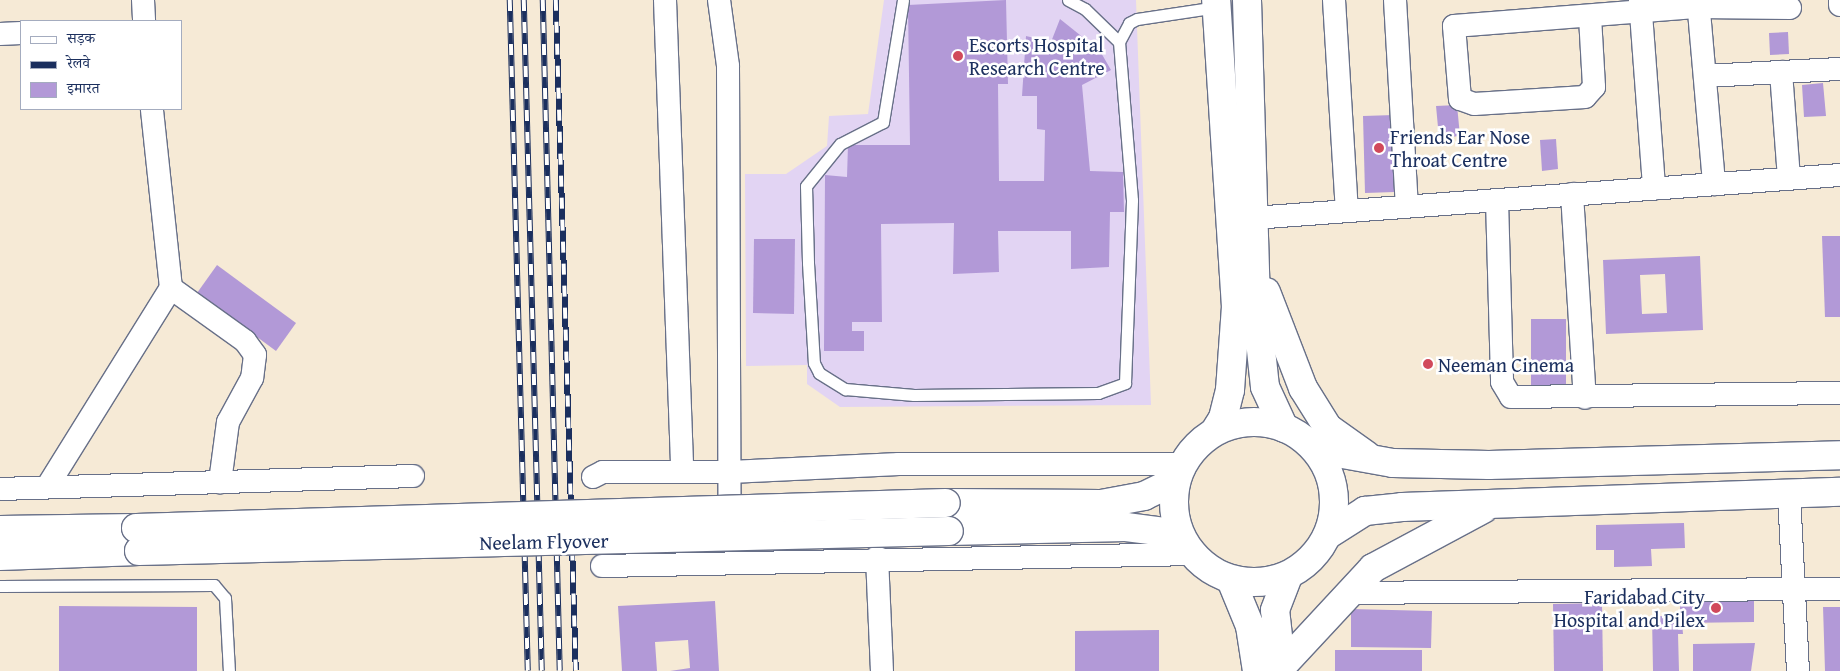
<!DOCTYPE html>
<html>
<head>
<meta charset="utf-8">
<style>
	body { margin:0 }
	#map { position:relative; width:1840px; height:671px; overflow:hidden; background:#f6ead6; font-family:"Gentium Book Plus","Noto Serif Devanagari",serif }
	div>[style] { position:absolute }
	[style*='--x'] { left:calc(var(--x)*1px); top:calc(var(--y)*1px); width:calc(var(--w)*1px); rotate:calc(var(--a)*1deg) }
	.built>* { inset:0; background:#e2d4f3 }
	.building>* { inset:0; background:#b299d7 }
	.roads { filter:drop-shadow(1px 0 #687088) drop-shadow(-1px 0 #687088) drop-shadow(0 1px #687088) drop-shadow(0 -1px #687088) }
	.lane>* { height:11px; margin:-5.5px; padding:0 5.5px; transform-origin:5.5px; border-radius:5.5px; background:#fff }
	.street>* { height:22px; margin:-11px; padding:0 11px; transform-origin:11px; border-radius:11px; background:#fff }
	.secondary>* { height:28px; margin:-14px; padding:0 14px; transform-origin:14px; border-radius:14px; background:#fff }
	.secondary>.ring { margin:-14px; padding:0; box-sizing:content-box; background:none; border:28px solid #fff; border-radius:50% }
	.rail>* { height:5.5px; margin-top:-2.75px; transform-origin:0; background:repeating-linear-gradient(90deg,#fff 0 11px,#1b2f5e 0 22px); box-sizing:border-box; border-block:1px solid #1b2f5e }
	.bridges { filter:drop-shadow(1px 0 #687088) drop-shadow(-1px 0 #687088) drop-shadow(0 1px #687088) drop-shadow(0 -1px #687088) }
	.secondary-bridge>* { height:28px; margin:-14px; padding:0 14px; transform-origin:14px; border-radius:14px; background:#fff }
	.dots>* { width:14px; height:14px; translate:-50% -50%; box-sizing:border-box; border:2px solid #fff; border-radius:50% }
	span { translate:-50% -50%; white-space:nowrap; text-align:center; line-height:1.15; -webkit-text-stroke:5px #fff; paint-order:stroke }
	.poi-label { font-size:20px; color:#1b2f5e }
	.left { translate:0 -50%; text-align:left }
	.right { translate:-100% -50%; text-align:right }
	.street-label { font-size:20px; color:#1b2f5e }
	.legend { position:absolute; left:20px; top:20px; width:162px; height:90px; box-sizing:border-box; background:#fff; border:1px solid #a4acbf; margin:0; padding:6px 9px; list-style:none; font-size:15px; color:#1b2f5e }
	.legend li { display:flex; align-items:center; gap:10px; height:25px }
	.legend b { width:25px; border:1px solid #a4acbf }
</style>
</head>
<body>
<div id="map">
	<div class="built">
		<i style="clip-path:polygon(884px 0,1136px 0,1151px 405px,840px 407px,807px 384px,807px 365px,746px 366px,745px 174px,786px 174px,827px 146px,829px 116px,868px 114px)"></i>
	</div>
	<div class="building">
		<i style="clip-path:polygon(1006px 0,1008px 84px,998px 84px,999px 181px,1044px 181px,1045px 130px,1037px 129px,1037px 96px,1022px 96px,1026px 36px,1051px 42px,1060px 19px,1100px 51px,1111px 70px,1082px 85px,1090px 171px,1123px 172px,1124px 212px,1110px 212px,1109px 267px,1071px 269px,1071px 231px,998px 231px,999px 272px,953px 274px,954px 223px,881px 224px,882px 322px,852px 322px,852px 331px,864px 331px,864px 351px,824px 351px,825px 175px,847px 177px,848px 145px,910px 145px,908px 5px)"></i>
		<i style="clip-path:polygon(1788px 32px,1789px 54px,1770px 55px,1769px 33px)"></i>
		<i style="clip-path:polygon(1823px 83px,1826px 116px,1804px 117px,1802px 85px)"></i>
		<i style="clip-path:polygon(1457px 105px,1460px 136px,1439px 138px,1436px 106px)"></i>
		<i style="clip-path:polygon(1394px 115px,1395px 192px,1365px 193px,1363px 116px)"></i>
		<i style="clip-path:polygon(1556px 139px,1558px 169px,1542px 171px,1540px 140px)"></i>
		<i style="clip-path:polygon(1822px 236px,1840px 236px,1840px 317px,1825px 317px)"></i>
		<i style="clip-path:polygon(754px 239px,795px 239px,794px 314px,753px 313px)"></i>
		<i style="clip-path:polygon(evenodd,1700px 256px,1703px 330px,1606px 334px,1603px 260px,1700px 256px,1665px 274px,1667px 313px,1642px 314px,1640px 275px,1665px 274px)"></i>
		<i style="clip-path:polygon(217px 265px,296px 323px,276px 351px,197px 293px)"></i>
		<i style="clip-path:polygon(1531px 319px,1566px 319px,1566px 385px,1531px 385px)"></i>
		<i style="clip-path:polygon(1684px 523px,1685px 548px,1651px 549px,1652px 566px,1614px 567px,1614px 550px,1596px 550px,1596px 525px)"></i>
		<i style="clip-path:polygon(1754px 599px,1754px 622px,1682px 623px,1683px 634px,1678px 634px,1679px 671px,1653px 671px,1652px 616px,1680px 616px,1680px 600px)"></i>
		<i style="clip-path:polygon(715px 601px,719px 671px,670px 671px,690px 668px,688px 640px,655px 642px,657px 671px,622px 671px,618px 606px)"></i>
		<i style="clip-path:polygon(1602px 603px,1603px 671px,1554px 671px,1553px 604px)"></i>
		<i style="clip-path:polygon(59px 606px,197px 607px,197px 671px,59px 671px)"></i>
		<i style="clip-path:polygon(1823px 607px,1840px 607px,1840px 671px,1825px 671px)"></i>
		<i style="clip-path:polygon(1351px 609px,1432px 611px,1431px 648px,1351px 647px)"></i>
		<i style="clip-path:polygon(1159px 630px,1159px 671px,1075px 671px,1075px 631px)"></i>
		<i style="clip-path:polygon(1755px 643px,1751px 671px,1693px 671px,1693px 644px)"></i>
		<i style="clip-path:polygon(1335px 650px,1422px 650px,1422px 671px,1335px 671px)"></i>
	</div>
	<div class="roads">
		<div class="lane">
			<i style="--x:903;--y:0;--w:124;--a:99.3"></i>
			<i style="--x:883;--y:122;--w:48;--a:152.9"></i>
			<i style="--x:840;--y:144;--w:54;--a:129"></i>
			<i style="--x:806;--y:186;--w:77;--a:88.5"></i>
			<i style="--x:808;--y:263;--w:100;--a:86.6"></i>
			<i style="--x:814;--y:363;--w:11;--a:63"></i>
			<i style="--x:819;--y:373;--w:31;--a:32"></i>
			<i style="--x:845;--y:389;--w:69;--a:5"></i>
			<i style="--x:914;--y:395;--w:184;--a:-0.6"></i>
			<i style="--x:1098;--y:393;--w:29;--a:-20"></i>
			<i style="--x:1125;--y:383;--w:183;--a:-87.8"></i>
			<i style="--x:1132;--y:200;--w:159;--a:-94.7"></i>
			<i style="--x:1119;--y:42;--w:21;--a:-62"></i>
			<i style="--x:1129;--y:23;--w:9;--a:-27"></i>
			<i style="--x:1137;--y:19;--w:81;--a:-8.5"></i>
			<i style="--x:1068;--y:0;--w:19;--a:28"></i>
			<i style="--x:1085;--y:9;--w:47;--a:44.1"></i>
			<i style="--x:0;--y:586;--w:214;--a:-0.3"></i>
			<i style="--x:214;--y:585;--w:17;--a:50"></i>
			<i style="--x:225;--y:598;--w:73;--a:86.9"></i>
		</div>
		<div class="street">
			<i style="--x:143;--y:0;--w:21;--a:87"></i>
			<i style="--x:665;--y:0;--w:470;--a:87.9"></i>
			<i style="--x:719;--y:0;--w:67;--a:82.2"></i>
			<i style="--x:728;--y:66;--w:461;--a:89.8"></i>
			<i style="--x:1334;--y:0;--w:211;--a:86.5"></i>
			<i style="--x:1395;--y:0;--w:207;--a:86.7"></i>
			<i style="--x:1640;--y:0;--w:189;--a:85.7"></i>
			<i style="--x:1698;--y:0;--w:185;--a:85"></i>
			<i style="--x:1840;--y:0;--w:5;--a:90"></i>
			<i style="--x:1590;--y:17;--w:70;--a:86.7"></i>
			<i style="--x:1594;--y:87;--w:13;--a:132"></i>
			<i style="--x:1585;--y:97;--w:111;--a:176.4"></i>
			<i style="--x:1474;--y:104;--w:15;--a:-160"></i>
			<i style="--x:1460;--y:99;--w:73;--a:-94.7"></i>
			<i style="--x:1454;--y:26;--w:245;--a:-4.5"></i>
			<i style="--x:1698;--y:7;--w:92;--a:0.6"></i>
			<i style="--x:0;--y:34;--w:21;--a:-3"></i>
			<i style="--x:1781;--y:72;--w:106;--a:85.7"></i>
			<i style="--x:1705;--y:76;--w:135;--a:-3"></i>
			<i style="--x:1572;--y:194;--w:204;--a:86.4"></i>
			<i style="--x:1497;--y:200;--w:182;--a:88.4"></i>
			<i style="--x:1502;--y:382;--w:17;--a:59"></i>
			<i style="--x:1511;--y:397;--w:329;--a:-0.7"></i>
			<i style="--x:1253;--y:218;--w:589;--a:-4.19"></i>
			<i style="--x:171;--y:288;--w:91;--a:35.6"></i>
			<i style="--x:245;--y:341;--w:17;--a:54"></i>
			<i style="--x:255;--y:355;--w:23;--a:97"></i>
			<i style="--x:252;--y:378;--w:50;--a:118.6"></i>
			<i style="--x:228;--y:422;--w:61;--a:97.6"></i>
			<i style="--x:593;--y:477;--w:11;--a:-27"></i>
			<i style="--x:603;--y:472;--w:127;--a:0"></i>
			<i style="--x:730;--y:472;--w:169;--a:-2.7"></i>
			<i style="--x:899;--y:464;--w:284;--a:0"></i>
			<i style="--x:47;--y:487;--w:234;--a:-58.1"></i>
			<i style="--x:171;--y:288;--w:180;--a:-96.1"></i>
			<i style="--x:0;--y:489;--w:413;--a:-1.8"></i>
			<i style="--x:1789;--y:494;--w:177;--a:87.1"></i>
			<i style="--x:877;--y:557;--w:114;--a:87.5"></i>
			<i style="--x:602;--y:566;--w:591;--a:-1.16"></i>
			<i style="--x:1347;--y:593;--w:493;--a:-0.5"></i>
		</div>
		<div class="secondary">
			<i style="--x:1247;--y:0;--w:304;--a:88.3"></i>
			<i style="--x:1256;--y:304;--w:83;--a:83.8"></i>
			<i style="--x:1265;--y:387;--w:45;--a:65.1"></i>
			<i style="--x:1266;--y:292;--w:103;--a:68.9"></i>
			<i style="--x:1303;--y:388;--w:47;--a:58"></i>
			<i style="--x:1328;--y:428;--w:47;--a:35.4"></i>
			<i class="ring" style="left:1174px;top:422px;width:132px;height:132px"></i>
			<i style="--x:1215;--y:431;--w:15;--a:-58"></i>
			<i style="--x:1223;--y:418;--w:29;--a:-76"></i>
			<i style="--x:1230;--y:390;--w:83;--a:-85.9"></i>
			<i style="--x:1236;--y:307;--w:308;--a:-93.7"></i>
			<i style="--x:1315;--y:449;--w:79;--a:10.2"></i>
			<i style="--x:1393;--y:463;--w:96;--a:1.2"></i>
			<i style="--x:1489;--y:465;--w:351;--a:-1.6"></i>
			<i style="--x:946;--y:503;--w:155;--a:0.4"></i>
			<i style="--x:1101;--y:504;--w:44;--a:-10.5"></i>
			<i style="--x:1144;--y:496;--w:34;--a:-26"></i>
			<i style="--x:0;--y:530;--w:136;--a:-0.8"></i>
			<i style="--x:949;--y:531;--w:177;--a:-1.3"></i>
			<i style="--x:1126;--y:527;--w:54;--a:7.4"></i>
			<i style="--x:1329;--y:534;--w:43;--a:-32.6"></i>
			<i style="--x:1365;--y:511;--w:37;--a:-6"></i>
			<i style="--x:1402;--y:507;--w:438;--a:-2"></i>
			<i style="--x:0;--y:556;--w:139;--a:-2.1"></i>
			<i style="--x:1231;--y:580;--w:50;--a:67.6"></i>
			<i style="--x:1250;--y:626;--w:46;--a:81.2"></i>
			<i style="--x:1281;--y:667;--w:135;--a:-47.1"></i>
			<i style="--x:1373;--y:568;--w:125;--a:-28.2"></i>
			<i style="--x:1282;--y:671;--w:61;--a:-96.5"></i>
			<i style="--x:1275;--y:610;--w:36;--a:-69"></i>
		</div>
	</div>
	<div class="rail">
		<i style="--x:510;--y:0;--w:671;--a:88.46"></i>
		<i style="--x:524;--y:0;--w:671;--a:88.46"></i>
		<i style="--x:543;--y:0;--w:671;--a:88.55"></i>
		<i style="--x:556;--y:0;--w:671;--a:88.29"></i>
	</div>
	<div class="bridges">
		<div class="secondary-bridge">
			<i style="--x:136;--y:528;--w:810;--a:-1.77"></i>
			<i style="--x:139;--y:551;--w:810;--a:-1.41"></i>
		</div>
	</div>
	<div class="dots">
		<i style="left:958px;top:56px;background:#d1495b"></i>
		<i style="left:1379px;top:148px;background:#d1495b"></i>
		<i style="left:1428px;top:364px;background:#d1495b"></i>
		<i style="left:1716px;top:608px;background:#d1495b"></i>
	</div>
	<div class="poi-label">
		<span class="left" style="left:969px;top:56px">Escorts Hospital<br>Research Centre</span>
		<span class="left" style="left:1390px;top:148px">Friends Ear Nose<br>Throat Centre</span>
		<span class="left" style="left:1438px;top:364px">Neeman Cinema</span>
		<span class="right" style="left:1705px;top:608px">Faridabad City<br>Hospital and Pilex</span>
	</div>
	<div class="street-label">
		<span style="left:544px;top:541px;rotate:-1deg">Neelam Flyover</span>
	</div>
	<ul class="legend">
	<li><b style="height:6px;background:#fff"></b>सड़क</li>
	<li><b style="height:6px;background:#1b2f5e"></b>रेलवे</li>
	<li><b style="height:14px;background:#b299d7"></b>इमारत</li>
	</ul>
</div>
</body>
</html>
